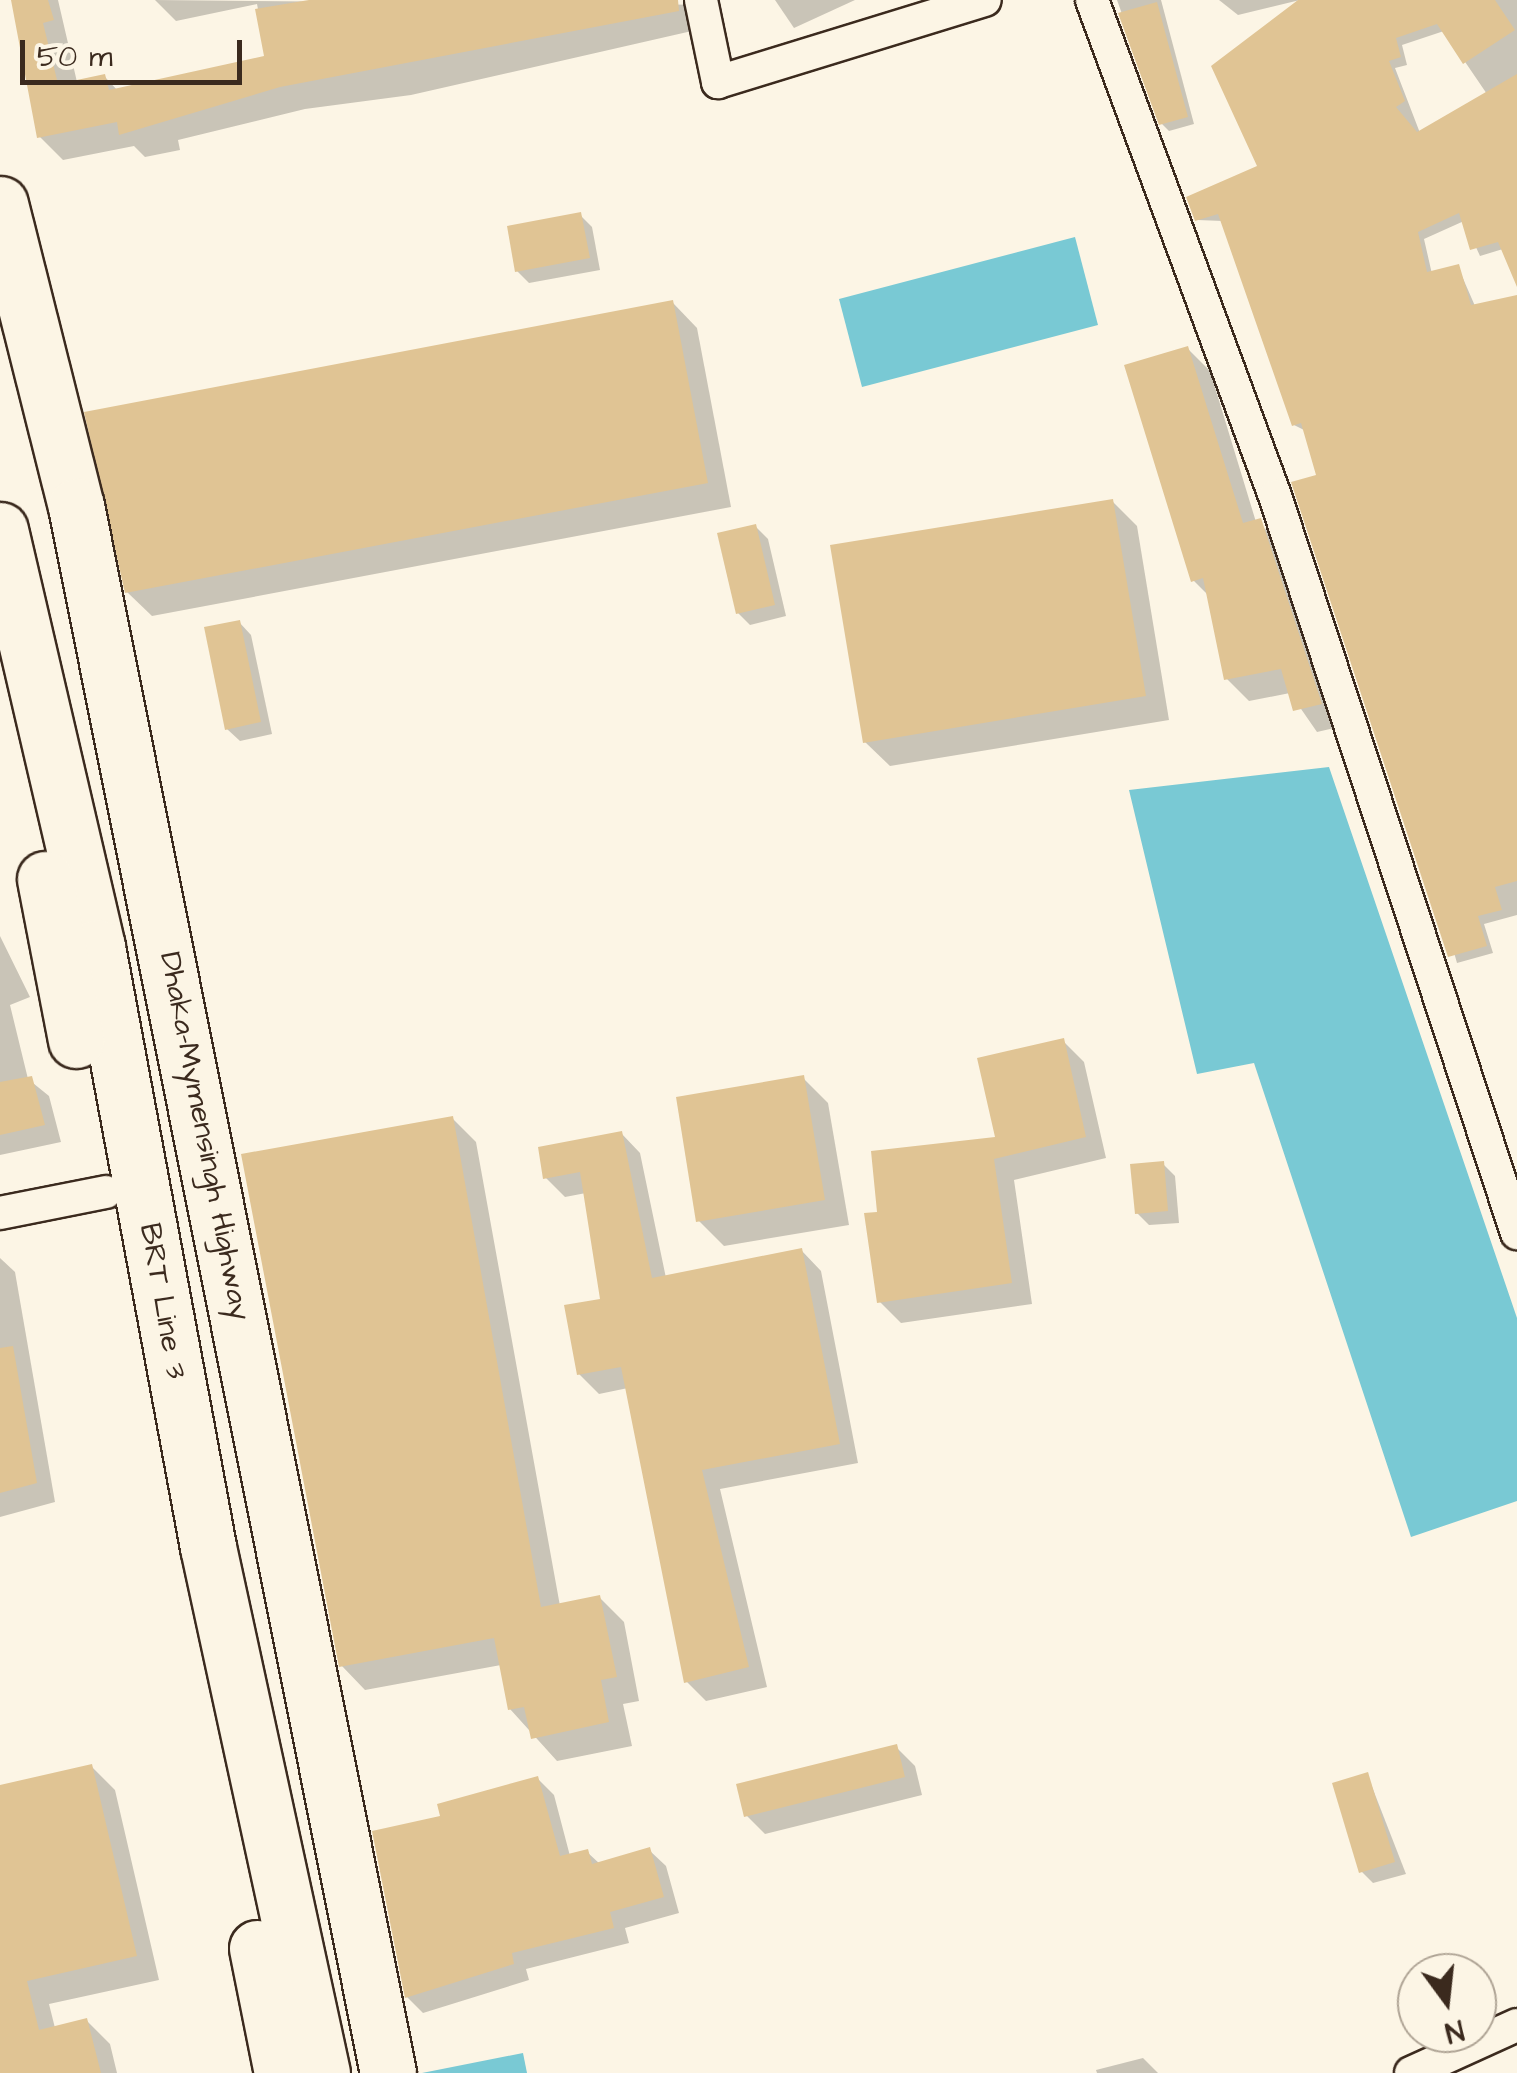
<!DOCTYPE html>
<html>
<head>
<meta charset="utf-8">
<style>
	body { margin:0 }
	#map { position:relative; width:1517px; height:2073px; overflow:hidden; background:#fcf5e5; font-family:"Architects Daughter",sans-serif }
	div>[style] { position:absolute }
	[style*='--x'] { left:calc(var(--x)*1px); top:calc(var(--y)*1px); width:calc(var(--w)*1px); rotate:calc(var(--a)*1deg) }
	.water>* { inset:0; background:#79c9d4 }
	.shadow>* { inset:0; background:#0003 }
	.building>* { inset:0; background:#e0c494 }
	.roads { filter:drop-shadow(2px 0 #3b2a1e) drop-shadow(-2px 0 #3b2a1e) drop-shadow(0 2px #3b2a1e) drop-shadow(0 -2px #3b2a1e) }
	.street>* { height:32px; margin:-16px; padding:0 16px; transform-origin:16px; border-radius:16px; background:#fcf5e5 }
	.highway>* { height:55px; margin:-27.5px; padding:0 27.5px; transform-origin:27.5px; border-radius:27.5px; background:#fcf5e5 }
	span { translate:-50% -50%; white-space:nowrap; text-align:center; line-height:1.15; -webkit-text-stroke:8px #fcf5e5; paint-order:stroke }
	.street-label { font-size:30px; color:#3b2a1e }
	.north { position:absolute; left:1397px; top:1953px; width:100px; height:100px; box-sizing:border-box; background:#fcf5e5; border:2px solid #afa495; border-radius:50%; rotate:165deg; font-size:28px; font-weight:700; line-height:40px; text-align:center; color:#3b2a1e }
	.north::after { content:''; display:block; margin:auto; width:35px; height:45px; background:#3b2a1e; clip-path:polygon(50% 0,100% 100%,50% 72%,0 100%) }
	.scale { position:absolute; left:20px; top:40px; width:222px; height:45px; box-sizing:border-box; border:5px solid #3b2a1e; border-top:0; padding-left:12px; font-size:30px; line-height:35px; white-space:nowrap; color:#3b2a1e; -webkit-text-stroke:8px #fcf5e5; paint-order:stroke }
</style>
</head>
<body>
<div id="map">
	<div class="water">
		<i style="clip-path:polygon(1075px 237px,1098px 325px,862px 387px,839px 299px)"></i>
		<i style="clip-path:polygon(1329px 767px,1517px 1318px,1517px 1501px,1411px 1537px,1254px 1063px,1197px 1074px,1129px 790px)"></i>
		<i style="clip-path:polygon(523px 2053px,527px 2073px,422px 2073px)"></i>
	</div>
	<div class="shadow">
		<i style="clip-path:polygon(13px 0,58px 0,77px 82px,105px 77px,118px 91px,267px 58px,257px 4px,176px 21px,155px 0,720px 5px,705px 28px,411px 95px,305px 109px,178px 140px,180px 150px,145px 157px,134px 146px,63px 160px,40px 137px)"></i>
		<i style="clip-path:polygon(775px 0,855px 0,794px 28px)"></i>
		<i style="clip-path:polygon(1117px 0,1161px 0,1194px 124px,1169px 131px,1161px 123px)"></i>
		<i style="clip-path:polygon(1219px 0,1300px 0,1238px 15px)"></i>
		<i style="clip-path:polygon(evenodd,1302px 0,1517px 0,1517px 283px,1503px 249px,1480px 256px,1464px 221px,1424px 239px,1432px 274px,1458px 267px,1475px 306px,1517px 297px,1517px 915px,1484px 924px,1493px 953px,1457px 963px,1306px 431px,1294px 425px,1223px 221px,1197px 220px,1260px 167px,1302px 0,1444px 31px,1489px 97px,1420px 133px,1395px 68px,1407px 65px,1402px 45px,1444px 31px)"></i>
		<i style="clip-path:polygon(580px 215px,592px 227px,600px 270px,529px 283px,517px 271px)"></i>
		<i style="clip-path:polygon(673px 303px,697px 328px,731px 507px,152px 616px,127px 592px)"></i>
		<i style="clip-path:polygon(1187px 348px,1210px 371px,1256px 522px,1283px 543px,1343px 726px,1317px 732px,1290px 693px,1249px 701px,1227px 679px,1210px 597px,1193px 580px)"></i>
		<i style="clip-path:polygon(1112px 501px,1137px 526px,1169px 720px,890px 766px,865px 742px)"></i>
		<i style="clip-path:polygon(756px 527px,768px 539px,786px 616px,750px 625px,738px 613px)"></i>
		<i style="clip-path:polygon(239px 622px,251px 635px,272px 734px,240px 741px,227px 729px)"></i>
		<i style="clip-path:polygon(0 936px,30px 997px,10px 1005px,28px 1079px,49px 1096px,61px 1142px,0 1155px)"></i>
		<i style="clip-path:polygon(1063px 1041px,1084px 1062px,1106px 1158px,1014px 1180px,1032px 1304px,901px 1323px,879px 1301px,880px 1214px,998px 1140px)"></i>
		<i style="clip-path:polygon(803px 1078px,828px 1103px,849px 1225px,724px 1246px,699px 1221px)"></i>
		<i style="clip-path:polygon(452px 1118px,476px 1142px,560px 1606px,600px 1598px,624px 1622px,639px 1701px,623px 1704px,632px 1746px,557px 1761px,510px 1709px,501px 1665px,365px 1690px,341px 1665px)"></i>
		<i style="clip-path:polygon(621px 1133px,640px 1153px,666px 1278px,802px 1251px,821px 1271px,858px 1463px,720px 1489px,767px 1687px,706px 1701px,686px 1681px,628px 1388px,599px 1394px,579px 1374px,602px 1301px,586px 1193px,565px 1197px,546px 1178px)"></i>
		<i style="clip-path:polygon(1163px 1164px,1175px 1176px,1179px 1223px,1149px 1225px,1137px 1213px)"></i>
		<i style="clip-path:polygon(0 1258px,15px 1272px,55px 1502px,0 1517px)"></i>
		<i style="clip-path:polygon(896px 1747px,915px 1766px,922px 1795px,765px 1834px,746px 1815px)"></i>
		<i style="clip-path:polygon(91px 1766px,115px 1790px,159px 1980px,49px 2004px,55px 2028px,86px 2020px,110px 2044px,117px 2073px,0 2073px,0 1790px)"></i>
		<i style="clip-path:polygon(1367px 1774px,1406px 1874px,1373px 1883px,1361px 1871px)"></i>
		<i style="clip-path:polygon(538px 1779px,554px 1795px,570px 1856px,587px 1852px,600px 1864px,649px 1850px,666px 1866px,679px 1913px,625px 1928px,629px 1943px,526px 1969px,529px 1980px,423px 2013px,407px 1997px,443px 1818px)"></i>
		<i style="clip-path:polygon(1143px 2058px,1158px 2073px,1097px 2073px,1096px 2070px)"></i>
	</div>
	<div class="building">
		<i style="clip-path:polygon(11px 0,48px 0,54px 20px,43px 23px,58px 84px,105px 74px,109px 90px,264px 56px,255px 9px,309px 0,678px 0,679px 11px,280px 87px,119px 135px,117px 122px,37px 138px)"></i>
		<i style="clip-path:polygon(1298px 0,1495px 0,1515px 30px,1463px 64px,1437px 24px,1396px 38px,1401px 57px,1389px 61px,1405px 101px,1396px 107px,1417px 132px,1517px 74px,1517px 287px,1498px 242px,1470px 250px,1459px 213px,1418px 232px,1427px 272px,1459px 264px,1471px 305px,1517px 295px,1517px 881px,1495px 887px,1502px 910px,1478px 916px,1487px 946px,1448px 957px,1291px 482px,1316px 475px,1301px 423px,1292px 426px,1218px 214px,1195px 221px,1186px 197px,1257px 166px,1211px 66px)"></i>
		<i style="clip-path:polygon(1157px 2px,1188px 117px,1159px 125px,1118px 13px)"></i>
		<i style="clip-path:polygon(581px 212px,590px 258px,515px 272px,507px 226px)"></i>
		<i style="clip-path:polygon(673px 300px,708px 483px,125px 593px,84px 412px)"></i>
		<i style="clip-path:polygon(1188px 346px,1243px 523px,1261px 518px,1322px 704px,1293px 711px,1281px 669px,1224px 680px,1203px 578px,1191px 582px,1124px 365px)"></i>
		<i style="clip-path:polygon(1113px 499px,1146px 696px,863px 743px,830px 545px)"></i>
		<i style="clip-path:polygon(756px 524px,775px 605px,736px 614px,717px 533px)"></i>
		<i style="clip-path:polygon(240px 620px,261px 722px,225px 730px,204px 627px)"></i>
		<i style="clip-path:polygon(1064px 1038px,1086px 1137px,994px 1159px,1012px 1283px,877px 1303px,864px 1213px,877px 1212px,871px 1151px,995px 1137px,977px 1058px)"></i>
		<i style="clip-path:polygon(804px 1075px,825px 1200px,696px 1222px,676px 1097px)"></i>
		<i style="clip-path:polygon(32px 1076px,45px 1125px,0 1135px,0 1082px)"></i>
		<i style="clip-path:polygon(453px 1116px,541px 1607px,600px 1595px,617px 1677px,601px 1680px,609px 1722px,531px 1739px,524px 1707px,508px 1710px,494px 1638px,339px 1667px,241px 1154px)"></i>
		<i style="clip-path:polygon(622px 1131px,652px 1278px,802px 1248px,840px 1444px,702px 1470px,749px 1667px,684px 1683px,621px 1367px,577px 1375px,564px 1305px,600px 1299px,580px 1172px,543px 1179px,538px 1147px)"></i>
		<i style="clip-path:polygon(1164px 1161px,1168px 1211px,1135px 1214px,1130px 1164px)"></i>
		<i style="clip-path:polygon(13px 1346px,37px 1483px,0 1493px,0 1348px)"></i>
		<i style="clip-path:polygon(897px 1744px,905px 1777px,744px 1817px,736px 1784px)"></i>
		<i style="clip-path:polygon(92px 1764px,137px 1956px,27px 1981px,39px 2030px,87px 2018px,101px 2073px,0 2073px,0 1785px)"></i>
		<i style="clip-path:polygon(1368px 1772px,1395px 1862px,1359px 1873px,1332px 1783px)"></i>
		<i style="clip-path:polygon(538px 1776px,560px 1856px,588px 1849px,592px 1864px,650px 1847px,664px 1897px,610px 1912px,614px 1928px,512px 1953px,514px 1964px,405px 1998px,372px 1831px,440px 1816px,437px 1804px)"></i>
	</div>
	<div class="roads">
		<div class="street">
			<i style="--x:701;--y:0;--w:84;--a:78.3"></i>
			<i style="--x:718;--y:82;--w:279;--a:-17.1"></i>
			<i style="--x:1092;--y:0;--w:529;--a:69.75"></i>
			<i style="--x:1275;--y:496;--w:776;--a:71.82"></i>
			<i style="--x:0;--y:1213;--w:108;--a:-11.2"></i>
			<i style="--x:1411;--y:2073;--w:116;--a:-24.4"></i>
		</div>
		<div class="highway">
			<i style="--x:0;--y:204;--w:311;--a:75.9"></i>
			<i style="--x:76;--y:506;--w:1598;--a:78.74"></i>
			<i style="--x:0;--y:530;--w:428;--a:76.9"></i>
			<i style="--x:97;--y:947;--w:610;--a:79.52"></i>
			<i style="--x:208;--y:1547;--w:538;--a:77.77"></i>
			<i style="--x:45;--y:879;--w:164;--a:79.1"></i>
			<i style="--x:257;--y:1948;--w:127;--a:78.7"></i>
		</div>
	</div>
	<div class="street-label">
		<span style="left:205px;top:1136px;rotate:79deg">Dhaka-Mymensingh Highway</span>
		<span style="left:163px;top:1301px;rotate:80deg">BRT Line 3</span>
	</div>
	<div class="north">N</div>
	<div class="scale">50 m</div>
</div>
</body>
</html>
